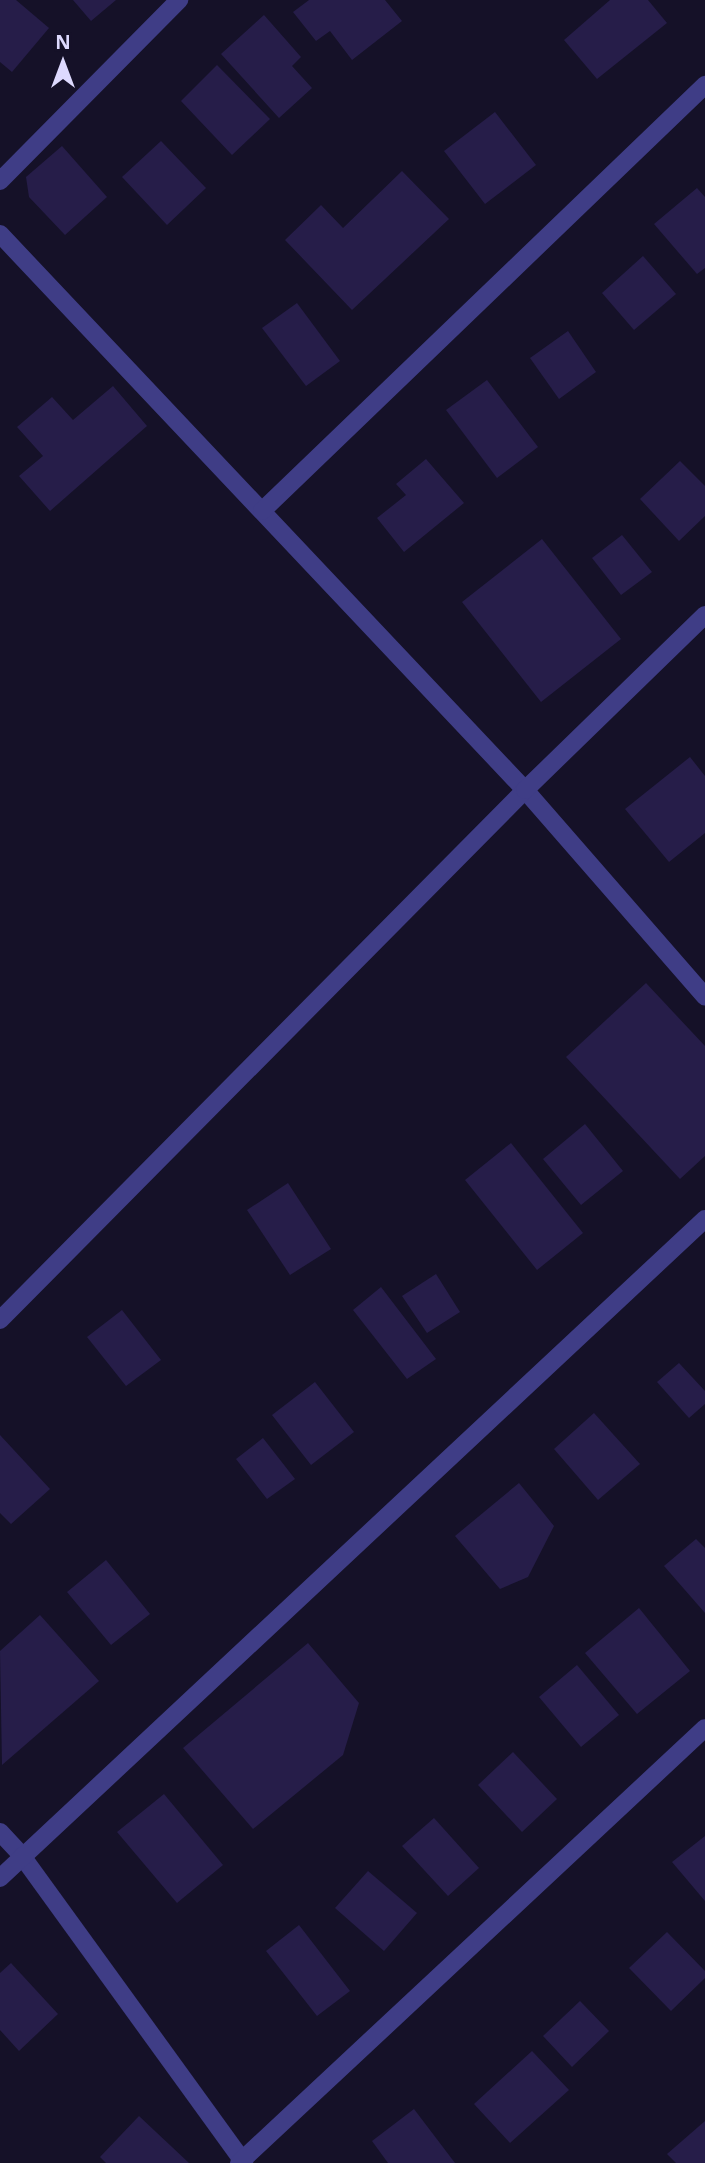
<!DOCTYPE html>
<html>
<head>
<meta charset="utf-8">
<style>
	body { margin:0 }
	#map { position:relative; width:705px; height:2163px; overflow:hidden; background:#151128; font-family:"Noto Sans",sans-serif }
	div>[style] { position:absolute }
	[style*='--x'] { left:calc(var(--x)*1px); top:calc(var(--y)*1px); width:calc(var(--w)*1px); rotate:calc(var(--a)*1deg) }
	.building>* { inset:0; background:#261d49 }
	.minor>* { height:18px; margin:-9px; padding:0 9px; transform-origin:9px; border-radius:9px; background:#3f3d86 }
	span { translate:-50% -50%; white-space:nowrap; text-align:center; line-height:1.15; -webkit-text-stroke:5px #151128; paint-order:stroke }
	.north { position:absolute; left:28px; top:28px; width:70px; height:70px; -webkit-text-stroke:5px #151128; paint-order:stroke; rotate:0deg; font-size:19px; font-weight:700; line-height:28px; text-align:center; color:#ddd9fe }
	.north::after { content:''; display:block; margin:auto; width:24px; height:32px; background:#ddd9fe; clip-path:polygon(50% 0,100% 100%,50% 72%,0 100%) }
</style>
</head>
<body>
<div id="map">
	<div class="building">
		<i style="clip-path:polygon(0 0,16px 0,49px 28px,12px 72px,0 62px)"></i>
		<i style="clip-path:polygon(73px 0,116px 0,91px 21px)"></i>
		<i style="clip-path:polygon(309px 0,385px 0,402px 21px,352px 60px,330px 31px,316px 41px,293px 12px)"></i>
		<i style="clip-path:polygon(610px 0,648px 0,667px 23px,597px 79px,564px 40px)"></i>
		<i style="clip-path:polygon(264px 15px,301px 57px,292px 66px,312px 88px,279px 118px,221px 54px)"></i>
		<i style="clip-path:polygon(217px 65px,270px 119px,232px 155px,181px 101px)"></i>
		<i style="clip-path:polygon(495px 112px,536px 165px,485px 204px,444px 151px)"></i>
		<i style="clip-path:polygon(161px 141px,206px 188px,167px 225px,122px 177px)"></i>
		<i style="clip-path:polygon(62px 146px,107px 197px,65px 235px,29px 197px,26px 177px)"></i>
		<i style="clip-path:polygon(402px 171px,449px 219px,352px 310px,285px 240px,321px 205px,343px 228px)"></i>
		<i style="clip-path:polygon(697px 188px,705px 197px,705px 268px,697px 274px,654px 224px)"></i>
		<i style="clip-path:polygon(643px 256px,676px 294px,634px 330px,602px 293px)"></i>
		<i style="clip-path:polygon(297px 303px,340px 361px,306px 386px,262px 328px)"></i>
		<i style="clip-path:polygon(568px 331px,596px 372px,559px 399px,530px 358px)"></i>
		<i style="clip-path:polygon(487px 380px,538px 447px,497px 478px,446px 410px)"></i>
		<i style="clip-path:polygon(113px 386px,147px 426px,50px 511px,19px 476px,43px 456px,17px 427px,52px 397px,73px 420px)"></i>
		<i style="clip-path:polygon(426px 459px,464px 503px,404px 552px,377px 518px,406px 495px,396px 484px)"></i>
		<i style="clip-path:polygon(680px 461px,705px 486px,705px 516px,679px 541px,640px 499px)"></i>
		<i style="clip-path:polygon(622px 535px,652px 572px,621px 595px,592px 558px)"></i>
		<i style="clip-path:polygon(542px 539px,621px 639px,541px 702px,462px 602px)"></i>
		<i style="clip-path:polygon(690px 757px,705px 776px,705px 833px,669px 862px,625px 809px)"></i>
		<i style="clip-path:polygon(646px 983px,705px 1046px,705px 1156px,680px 1179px,566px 1057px)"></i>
		<i style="clip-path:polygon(585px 1124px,623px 1171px,581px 1205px,543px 1159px)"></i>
		<i style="clip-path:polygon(511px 1143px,583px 1233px,537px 1270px,465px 1180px)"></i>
		<i style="clip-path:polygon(288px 1183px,331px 1249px,290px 1275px,247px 1210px)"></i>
		<i style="clip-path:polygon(436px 1274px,460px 1312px,427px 1333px,402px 1296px)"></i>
		<i style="clip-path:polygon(381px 1287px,436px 1359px,407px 1379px,353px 1310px)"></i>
		<i style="clip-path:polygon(122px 1310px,161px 1360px,126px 1386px,87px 1337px)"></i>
		<i style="clip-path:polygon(679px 1363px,705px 1391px,705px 1404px,689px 1418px,657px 1382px)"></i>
		<i style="clip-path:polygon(315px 1382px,354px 1432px,311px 1465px,272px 1415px)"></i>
		<i style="clip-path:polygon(594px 1413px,640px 1464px,598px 1500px,554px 1449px)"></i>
		<i style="clip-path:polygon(0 1435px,50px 1489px,11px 1524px,0 1513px)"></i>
		<i style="clip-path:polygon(263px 1438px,295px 1479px,267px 1499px,236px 1459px)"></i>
		<i style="clip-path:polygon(519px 1483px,554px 1526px,528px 1577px,500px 1589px,455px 1536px)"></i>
		<i style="clip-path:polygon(696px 1539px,705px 1548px,705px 1613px,664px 1566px)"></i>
		<i style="clip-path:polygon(106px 1560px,150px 1614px,111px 1645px,67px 1592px)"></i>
		<i style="clip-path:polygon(639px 1608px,690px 1671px,637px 1714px,585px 1653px)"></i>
		<i style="clip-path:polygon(40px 1615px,99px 1681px,2px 1765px,0 1651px)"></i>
		<i style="clip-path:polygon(308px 1643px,359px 1703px,343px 1755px,253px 1829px,183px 1748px)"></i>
		<i style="clip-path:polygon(577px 1665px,619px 1715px,581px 1747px,539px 1697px)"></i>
		<i style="clip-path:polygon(513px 1752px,557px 1799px,522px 1832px,478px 1785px)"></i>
		<i style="clip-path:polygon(164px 1794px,223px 1865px,177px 1903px,117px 1832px)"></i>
		<i style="clip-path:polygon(434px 1818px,479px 1868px,448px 1896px,402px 1846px)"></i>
		<i style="clip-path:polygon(705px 1836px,705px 1901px,672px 1862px)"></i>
		<i style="clip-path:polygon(368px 1871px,417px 1913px,384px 1951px,335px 1908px)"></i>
		<i style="clip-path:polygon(299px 1925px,350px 1991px,317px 2016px,266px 1951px)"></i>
		<i style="clip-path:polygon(667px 1932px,705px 1971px,705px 1978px,671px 2011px,629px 1968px)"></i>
		<i style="clip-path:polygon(11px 1963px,58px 2014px,19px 2051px,0 2030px,0 1973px)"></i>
		<i style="clip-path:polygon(580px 2001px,609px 2031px,572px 2067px,543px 2036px)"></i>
		<i style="clip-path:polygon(532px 2051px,569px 2090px,510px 2143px,474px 2104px)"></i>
		<i style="clip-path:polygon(414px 2109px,455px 2163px,388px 2163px,372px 2141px)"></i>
		<i style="clip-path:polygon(139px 2116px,189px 2163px,106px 2163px,100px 2157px)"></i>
		<i style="clip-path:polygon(705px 2121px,705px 2163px,676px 2163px,667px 2154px)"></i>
	</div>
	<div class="minor">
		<i style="--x:0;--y:181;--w:255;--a:-45.3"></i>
		<i style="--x:0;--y:234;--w:765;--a:46.64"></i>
		<i style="--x:525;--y:790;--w:274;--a:48.9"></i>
		<i style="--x:262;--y:511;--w:615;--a:-43.88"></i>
		<i style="--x:0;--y:1320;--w:746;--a:-45.27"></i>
		<i style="--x:525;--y:790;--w:251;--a:-44.2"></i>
		<i style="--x:0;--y:1832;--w:33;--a:47"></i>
		<i style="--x:22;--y:1856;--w:379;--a:54.1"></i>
		<i style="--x:0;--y:1878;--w:965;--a:-43.07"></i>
		<i style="--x:239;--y:2163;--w:637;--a:-43.03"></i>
	</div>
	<div class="north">N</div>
</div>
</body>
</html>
